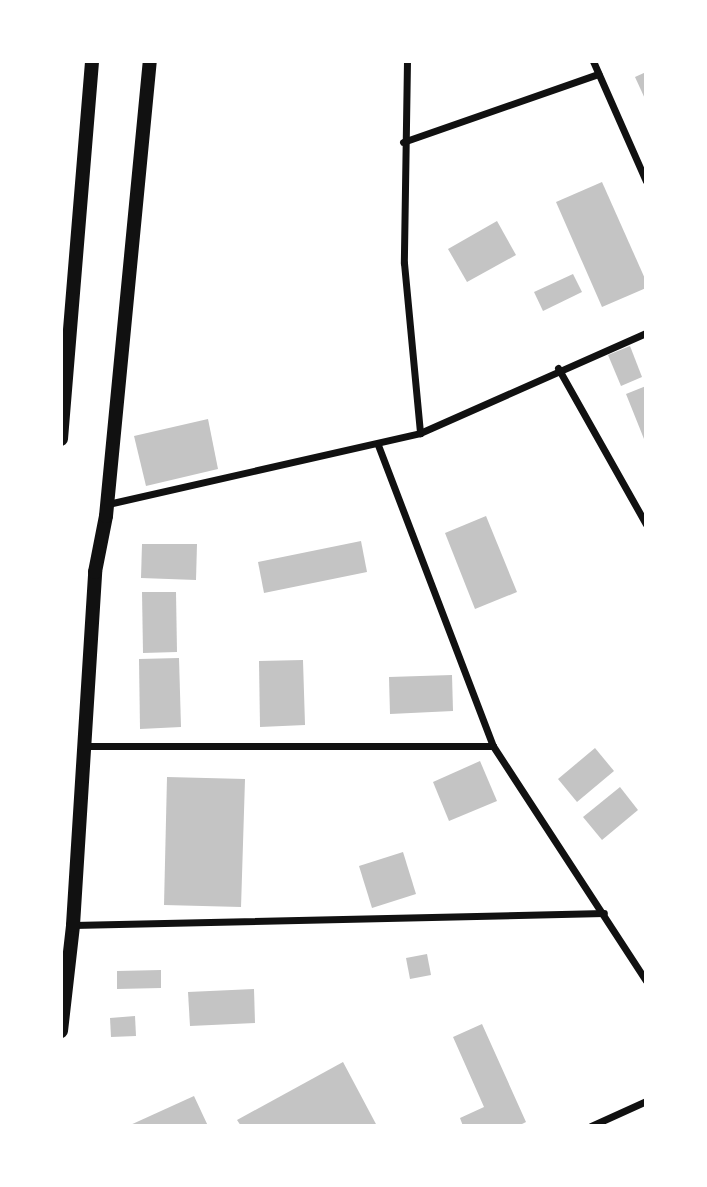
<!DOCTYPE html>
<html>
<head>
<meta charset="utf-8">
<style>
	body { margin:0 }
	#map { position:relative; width:707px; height:1187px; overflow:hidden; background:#fff; font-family:"DejaVu Sans",sans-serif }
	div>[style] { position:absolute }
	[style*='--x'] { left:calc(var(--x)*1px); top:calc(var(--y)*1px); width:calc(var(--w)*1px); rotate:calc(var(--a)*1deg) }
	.building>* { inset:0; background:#c4c4c4 }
	.minor>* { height:7px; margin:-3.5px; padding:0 3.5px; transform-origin:3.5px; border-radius:3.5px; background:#111 }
	.secondary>* { height:14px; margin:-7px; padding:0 7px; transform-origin:7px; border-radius:7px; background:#111 }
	span { translate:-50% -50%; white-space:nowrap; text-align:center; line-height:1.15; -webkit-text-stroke:6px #fff; paint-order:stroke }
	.frame { position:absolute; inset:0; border:63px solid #fff; pointer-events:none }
</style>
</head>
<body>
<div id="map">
	<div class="building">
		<i style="clip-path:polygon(646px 72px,646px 101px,635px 77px)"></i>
		<i style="clip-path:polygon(602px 182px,646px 281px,646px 288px,602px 307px,556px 202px)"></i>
		<i style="clip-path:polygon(497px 221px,516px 255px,467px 282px,448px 249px)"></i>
		<i style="clip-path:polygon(573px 274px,582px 292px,543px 311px,534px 292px)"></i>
		<i style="clip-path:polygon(630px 346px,642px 377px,621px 386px,608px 355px)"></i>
		<i style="clip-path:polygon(646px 386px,646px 444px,626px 394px)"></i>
		<i style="clip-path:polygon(208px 419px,218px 469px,146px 486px,134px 436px)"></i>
		<i style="clip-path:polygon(486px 516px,517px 592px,475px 609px,445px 533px)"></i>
		<i style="clip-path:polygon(361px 541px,367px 572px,264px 593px,258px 562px)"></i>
		<i style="clip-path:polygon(142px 544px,197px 544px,196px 580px,141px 578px)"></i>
		<i style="clip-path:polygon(142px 592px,176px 592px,177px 652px,143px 653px)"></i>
		<i style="clip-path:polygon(179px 658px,181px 727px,140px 729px,139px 659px)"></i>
		<i style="clip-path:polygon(303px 660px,305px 725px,260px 727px,259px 661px)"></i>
		<i style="clip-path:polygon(452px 675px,453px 711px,390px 714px,389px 677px)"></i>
		<i style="clip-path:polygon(595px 748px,614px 771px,577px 802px,558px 779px)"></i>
		<i style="clip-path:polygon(480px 761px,497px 801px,449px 821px,433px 782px)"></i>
		<i style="clip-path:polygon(167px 777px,245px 779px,241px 907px,164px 905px)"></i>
		<i style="clip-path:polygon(620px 787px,638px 810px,602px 840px,583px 817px)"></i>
		<i style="clip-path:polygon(403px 852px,416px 894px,372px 908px,359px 866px)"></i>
		<i style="clip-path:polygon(427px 954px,431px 975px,410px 979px,406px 958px)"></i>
		<i style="clip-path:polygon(161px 970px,161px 988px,117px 989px,117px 971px)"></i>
		<i style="clip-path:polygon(254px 989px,255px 1023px,190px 1026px,188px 992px)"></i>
		<i style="clip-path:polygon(135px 1016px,136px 1036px,111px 1037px,110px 1018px)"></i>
		<i style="clip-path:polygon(482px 1024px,526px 1122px,518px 1126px,463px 1126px,460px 1118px,484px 1107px,453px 1037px)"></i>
		<i style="clip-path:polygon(343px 1062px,377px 1126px,241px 1126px,237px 1120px)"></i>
		<i style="clip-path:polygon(194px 1096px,208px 1126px,128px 1126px)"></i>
	</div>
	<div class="minor">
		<i style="--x:407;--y:61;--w:202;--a:90.9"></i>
		<i style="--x:404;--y:263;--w:171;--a:84.6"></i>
		<i style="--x:593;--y:61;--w:131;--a:66.2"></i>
		<i style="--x:403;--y:142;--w:207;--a:-19.2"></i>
		<i style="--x:558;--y:368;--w:179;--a:60.6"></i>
		<i style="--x:378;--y:445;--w:322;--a:69.1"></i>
		<i style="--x:108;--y:504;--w:320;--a:-12.8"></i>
		<i style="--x:420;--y:433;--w:247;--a:-23.9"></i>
		<i style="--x:85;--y:746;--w:408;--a:0"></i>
		<i style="--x:493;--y:746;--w:280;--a:56.9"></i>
		<i style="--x:73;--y:925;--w:531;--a:-1.29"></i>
		<i style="--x:591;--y:1126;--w:60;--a:-24.4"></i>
	</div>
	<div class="secondary">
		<i style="--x:61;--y:439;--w:379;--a:-85.3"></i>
		<i style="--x:61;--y:1031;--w:107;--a:-83.5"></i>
		<i style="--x:73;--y:925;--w:354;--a:-86.4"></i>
		<i style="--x:95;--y:572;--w:57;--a:-78.9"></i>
		<i style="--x:106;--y:516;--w:457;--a:-84.5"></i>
	</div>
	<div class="frame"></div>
</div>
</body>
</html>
